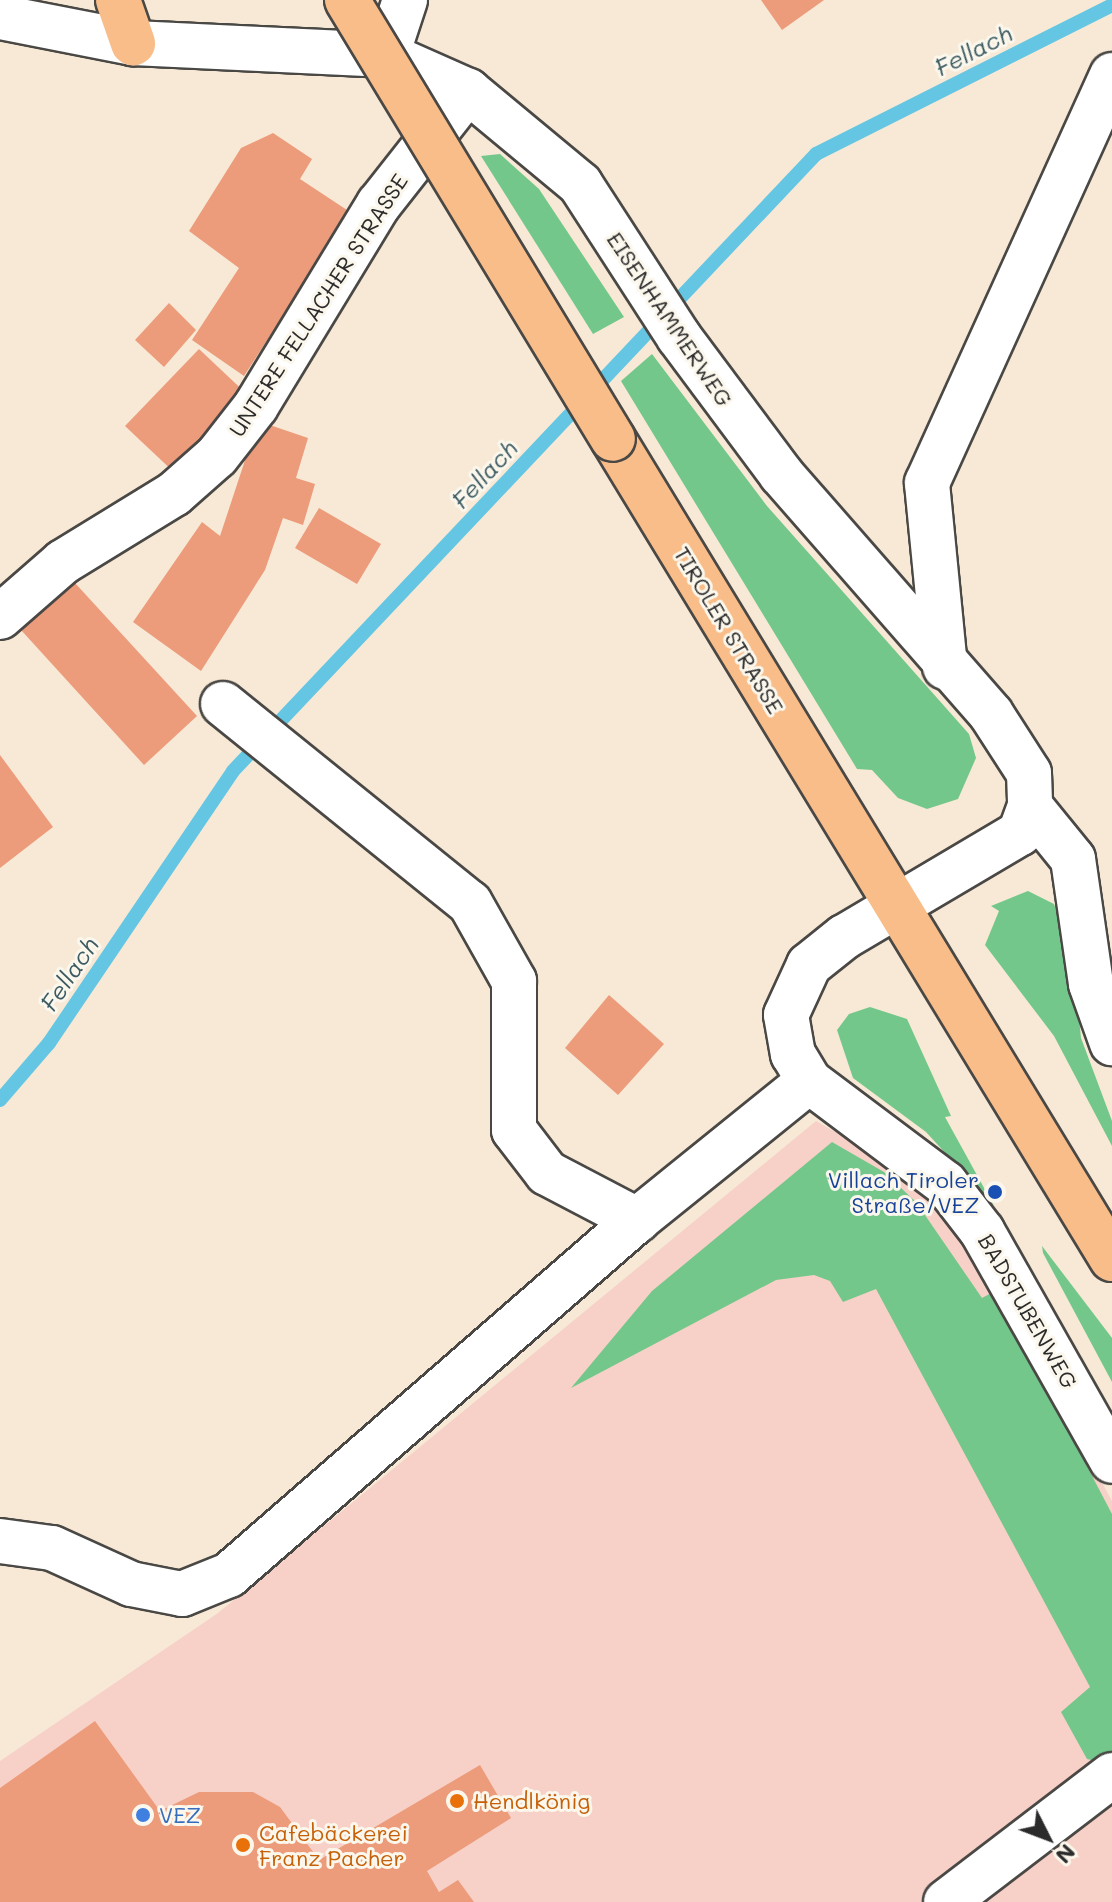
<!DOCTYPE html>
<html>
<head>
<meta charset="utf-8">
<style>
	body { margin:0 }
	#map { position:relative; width:1112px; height:1902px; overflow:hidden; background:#f7e9d6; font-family:Mali,sans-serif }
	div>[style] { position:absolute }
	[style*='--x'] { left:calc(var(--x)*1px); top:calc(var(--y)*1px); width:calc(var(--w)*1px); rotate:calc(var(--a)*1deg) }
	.built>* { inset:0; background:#f7d1c7 }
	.green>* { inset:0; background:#74c78b }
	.stream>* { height:14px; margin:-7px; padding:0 7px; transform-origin:7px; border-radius:7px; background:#65c6e3 }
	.building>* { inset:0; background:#ec9b7b }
	.roads { filter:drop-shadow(2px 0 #4a4845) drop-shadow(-2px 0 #4a4845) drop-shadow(0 2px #4a4845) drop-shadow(0 -2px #4a4845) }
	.minor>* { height:44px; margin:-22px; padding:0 22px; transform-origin:22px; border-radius:22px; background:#fff }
	.major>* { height:44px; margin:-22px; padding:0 22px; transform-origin:22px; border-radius:22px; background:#f8bd89 }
	.bridges { filter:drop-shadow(2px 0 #4a4845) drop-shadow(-2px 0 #4a4845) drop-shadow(0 2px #4a4845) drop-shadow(0 -2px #4a4845) }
	.major-bridge>* { height:44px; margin:-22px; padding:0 22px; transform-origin:22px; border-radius:22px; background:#f8bd89 }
	.dots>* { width:22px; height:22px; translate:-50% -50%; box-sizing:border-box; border:4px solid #fbf7ec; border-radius:50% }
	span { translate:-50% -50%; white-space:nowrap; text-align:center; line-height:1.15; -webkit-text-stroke:6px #fbf7ec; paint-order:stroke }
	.street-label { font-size:22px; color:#2b2b2b }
	.transit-label { font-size:22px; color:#164399 }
	.right { translate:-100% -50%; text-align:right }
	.food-label { font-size:22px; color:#c56008 }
	.left { translate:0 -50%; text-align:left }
	.shop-label { font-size:22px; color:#366cbe }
	.water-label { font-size:24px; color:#3c5a62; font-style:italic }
	.north { position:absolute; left:1008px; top:1798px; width:80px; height:80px; -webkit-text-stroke:6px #fbf7ec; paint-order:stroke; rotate:132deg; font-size:22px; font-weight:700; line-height:32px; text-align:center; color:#2b2b2b }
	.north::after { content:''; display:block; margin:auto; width:28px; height:36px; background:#2b2b2b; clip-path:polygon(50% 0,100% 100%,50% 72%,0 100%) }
</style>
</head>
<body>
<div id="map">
	<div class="built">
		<i style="clip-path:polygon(816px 1121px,889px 1162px,954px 1228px,990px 1276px,1112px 1501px,1112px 1902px,0 1902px,0 1761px,218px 1613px)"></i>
	</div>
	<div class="green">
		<i style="clip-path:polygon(500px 154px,539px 189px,624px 317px,593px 334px,481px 156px)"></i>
		<i style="clip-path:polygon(652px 354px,767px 506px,969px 734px,976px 758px,958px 799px,927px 809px,898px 798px,872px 770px,857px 769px,621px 381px)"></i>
		<i style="clip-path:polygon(1028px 891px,1054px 904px,1073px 957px,1081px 1038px,1112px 1121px,1112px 1146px,1054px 1036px,985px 945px,999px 911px,991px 906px)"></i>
		<i style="clip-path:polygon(870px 1007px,907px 1019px,951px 1116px,945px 1117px,994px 1206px,926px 1132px,853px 1078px,837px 1030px,849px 1014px)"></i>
		<i style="clip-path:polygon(832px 1142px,884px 1172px,916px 1202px,982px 1298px,995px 1291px,1112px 1514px,1112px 1765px,1087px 1759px,1061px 1712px,1090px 1687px,876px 1289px,843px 1302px,830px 1281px,814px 1275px,776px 1280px,571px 1388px,652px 1291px)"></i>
		<i style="clip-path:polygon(1042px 1246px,1112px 1338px,1112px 1382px,1043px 1253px)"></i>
	</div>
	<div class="stream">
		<i style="--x:0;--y:1100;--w:75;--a:-49.3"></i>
		<i style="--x:49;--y:1043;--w:328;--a:-55.9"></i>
		<i style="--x:233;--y:771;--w:849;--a:-46.62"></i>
		<i style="--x:816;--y:154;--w:331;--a:-26.7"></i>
	</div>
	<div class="building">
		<i style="clip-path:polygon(761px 0,824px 0,782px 30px)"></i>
		<i style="clip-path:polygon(273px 133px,312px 159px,300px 179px,350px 212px,244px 376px,192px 340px,239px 268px,189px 231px,241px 148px)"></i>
		<i style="clip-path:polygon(169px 303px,196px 330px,164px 367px,135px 340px)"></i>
		<i style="clip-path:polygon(199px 349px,252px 399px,178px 476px,125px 426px)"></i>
		<i style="clip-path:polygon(258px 421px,308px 438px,296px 478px,315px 484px,303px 525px,283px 518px,265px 570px,201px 671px,133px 622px,202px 522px,220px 536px)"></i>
		<i style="clip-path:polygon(319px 508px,381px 544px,357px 584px,295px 548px)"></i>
		<i style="clip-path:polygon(64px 571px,197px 716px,144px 765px,11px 619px)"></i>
		<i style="clip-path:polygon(0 755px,53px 827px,0 868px)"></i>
		<i style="clip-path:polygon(609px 995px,664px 1044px,618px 1095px,565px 1048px)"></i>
		<i style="clip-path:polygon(95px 1721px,160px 1811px,199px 1792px,253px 1792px,280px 1807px,319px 1860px,480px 1765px,511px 1818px,427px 1871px,439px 1892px,458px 1880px,474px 1902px,0 1902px,0 1788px)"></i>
	</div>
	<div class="roads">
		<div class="minor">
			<i style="--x:0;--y:17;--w:136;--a:11.1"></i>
			<i style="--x:133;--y:43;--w:254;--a:2.7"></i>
			<i style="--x:387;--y:55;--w:89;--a:24"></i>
			<i style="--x:468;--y:91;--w:146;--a:39.7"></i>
			<i style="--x:580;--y:184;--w:182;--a:57.1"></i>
			<i style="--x:679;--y:337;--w:171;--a:53.3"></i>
			<i style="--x:781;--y:474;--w:319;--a:48.8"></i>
			<i style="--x:991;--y:714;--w:70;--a:57.2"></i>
			<i style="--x:1029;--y:773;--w:33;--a:88"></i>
			<i style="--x:1030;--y:806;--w:29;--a:110"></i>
			<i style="--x:1020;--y:833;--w:204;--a:149.4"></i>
			<i style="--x:844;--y:937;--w:45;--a:141.3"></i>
			<i style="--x:809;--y:965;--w:55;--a:114.7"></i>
			<i style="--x:786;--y:1015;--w:40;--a:80"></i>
			<i style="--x:793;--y:1054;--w:31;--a:59"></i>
			<i style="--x:809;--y:1081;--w:170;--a:36.9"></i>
			<i style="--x:945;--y:1183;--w:61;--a:52.4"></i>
			<i style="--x:982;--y:1231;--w:264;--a:60.5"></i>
			<i style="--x:387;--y:55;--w:58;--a:-71.9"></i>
			<i style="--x:0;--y:617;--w:84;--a:-41.1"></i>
			<i style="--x:63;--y:562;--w:130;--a:-31.5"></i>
			<i style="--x:174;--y:494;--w:57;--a:-41.5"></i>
			<i style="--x:217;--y:456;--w:63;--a:-52"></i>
			<i style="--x:256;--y:406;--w:237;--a:-58.7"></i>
			<i style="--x:379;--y:204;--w:144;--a:-51.8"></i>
			<i style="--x:945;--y:667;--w:185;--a:-95.6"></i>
			<i style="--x:927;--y:483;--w:448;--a:-65.6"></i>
			<i style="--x:223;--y:704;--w:317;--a:38.9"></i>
			<i style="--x:470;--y:903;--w:90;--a:60.6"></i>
			<i style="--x:514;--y:981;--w:149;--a:90"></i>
			<i style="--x:514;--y:1130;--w:54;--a:52.5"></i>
			<i style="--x:547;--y:1173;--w:102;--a:27.6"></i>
			<i style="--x:1030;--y:806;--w:68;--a:50.9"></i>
			<i style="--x:1073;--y:859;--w:126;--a:81.8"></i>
			<i style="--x:1091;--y:984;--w:63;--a:70.4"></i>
			<i style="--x:0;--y:1541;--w:52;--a:7.7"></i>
			<i style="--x:52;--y:1548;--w:87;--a:24.5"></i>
			<i style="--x:131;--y:1584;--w:52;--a:11.1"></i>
			<i style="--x:182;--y:1594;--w:51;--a:-22"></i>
			<i style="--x:229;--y:1575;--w:541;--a:-41.03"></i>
			<i style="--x:637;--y:1220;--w:221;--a:-38.9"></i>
			<i style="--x:946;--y:1902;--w:209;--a:-37.4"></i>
		</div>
		<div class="major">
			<i style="--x:118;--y:0;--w:46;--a:70.8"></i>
			<i style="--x:613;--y:439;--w:960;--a:58.68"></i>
		</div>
	</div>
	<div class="bridges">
		<div class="major-bridge">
			<i style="--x:347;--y:0;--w:513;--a:58.79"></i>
		</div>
	</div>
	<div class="dots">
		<i style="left:995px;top:1192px;background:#1a4fb4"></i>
		<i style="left:457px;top:1801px;background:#e8710a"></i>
		<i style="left:143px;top:1815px;background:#3f7fe0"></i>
		<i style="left:243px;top:1845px;background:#e8710a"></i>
	</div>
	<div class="street-label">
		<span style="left:318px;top:305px;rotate:-57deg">UNTERE FELLACHER STRASSE</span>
		<span style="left:670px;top:319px;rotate:56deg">EISENHAMMERWEG</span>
		<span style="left:729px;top:630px;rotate:59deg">TIROLER STRASSE</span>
		<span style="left:1028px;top:1311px;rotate:60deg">BADSTUBENWEG</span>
	</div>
	<div class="transit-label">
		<span class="right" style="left:979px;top:1192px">Villach Tiroler<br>Straße/VEZ</span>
	</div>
	<div class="food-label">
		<span class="left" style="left:473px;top:1801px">Hendlkönig</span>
		<span class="left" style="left:259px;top:1845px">Cafebäckerei<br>Franz Pacher</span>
	</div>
	<div class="shop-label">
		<span class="left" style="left:159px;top:1815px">VEZ</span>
	</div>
	<div class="water-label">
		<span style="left:973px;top:50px;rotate:-27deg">Fellach</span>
		<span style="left:484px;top:474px;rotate:-47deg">Fellach</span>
		<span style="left:69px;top:974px;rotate:-56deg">Fellach</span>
	</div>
	<div class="north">N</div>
</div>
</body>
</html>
